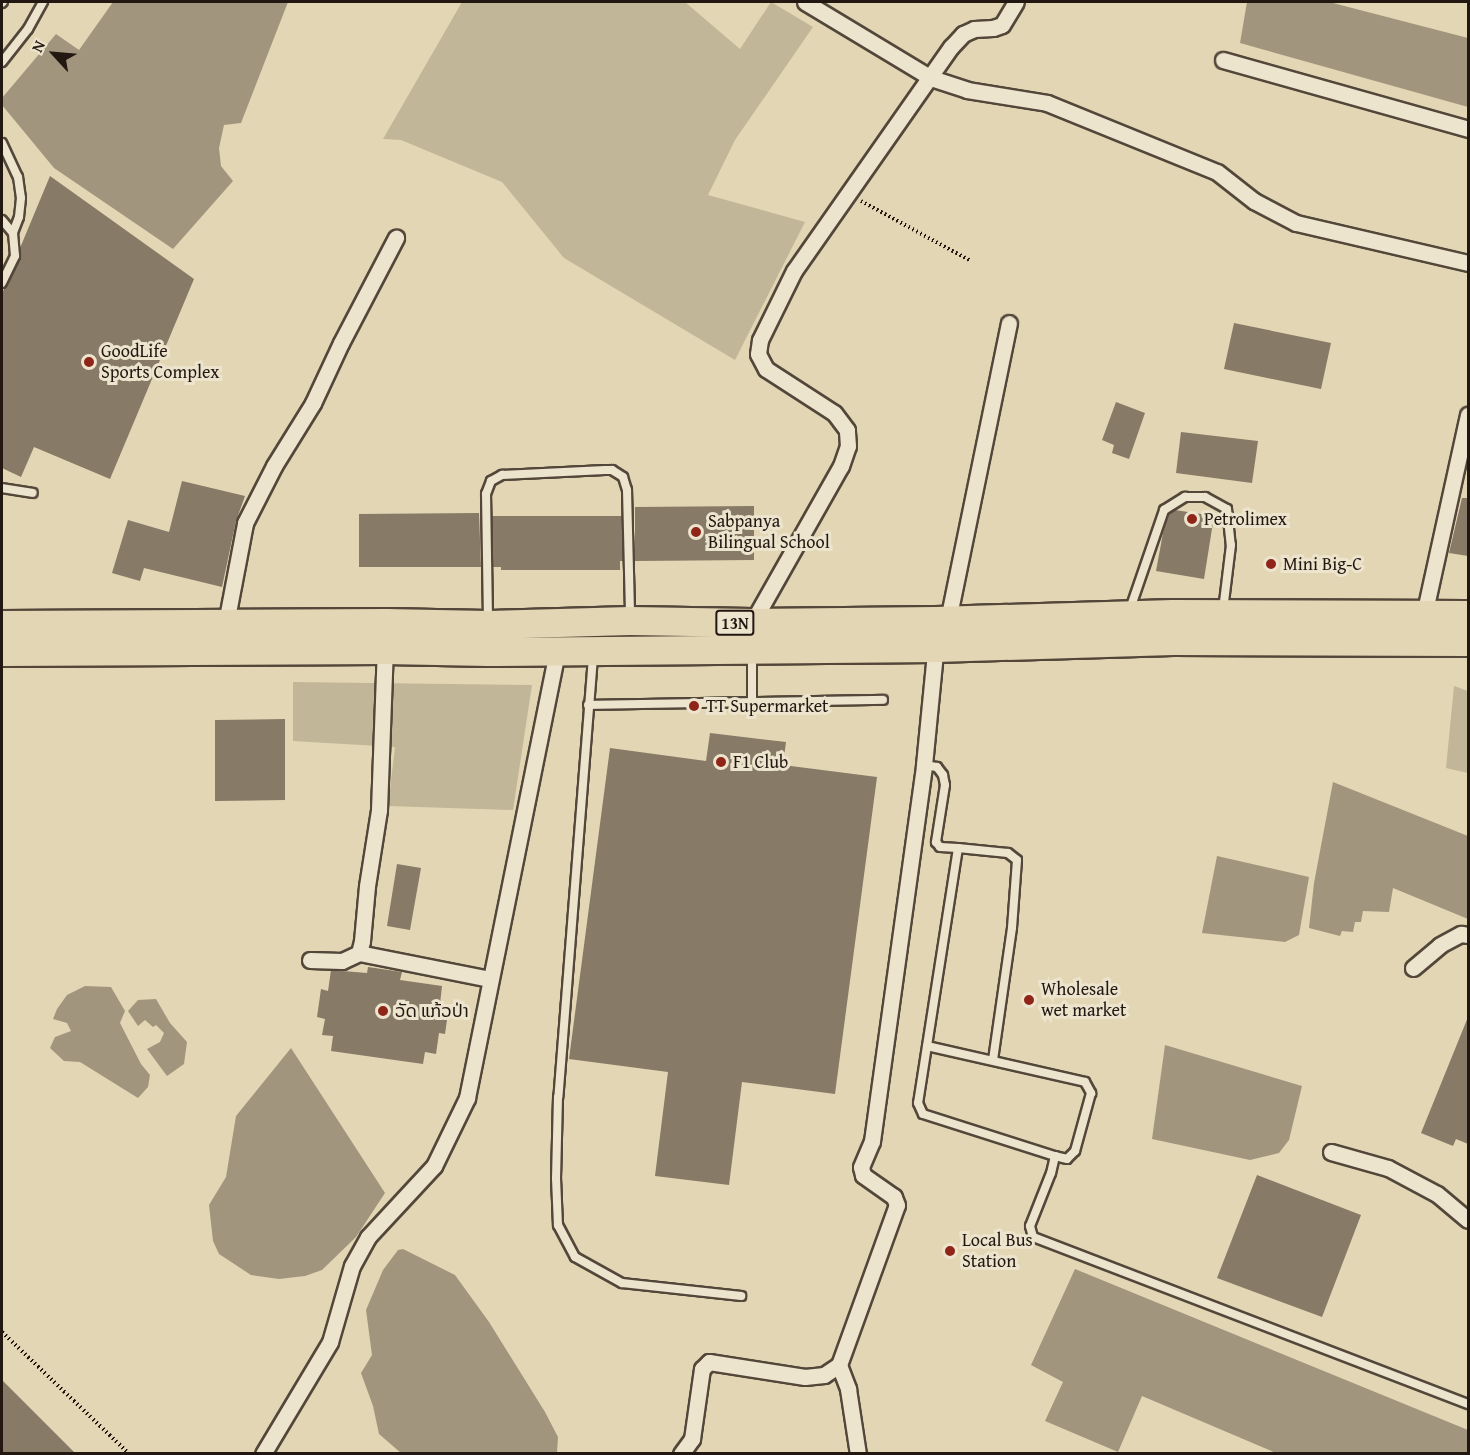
<!DOCTYPE html>
<html>
<head>
<meta charset="utf-8">
<style>
	body { margin:0 }
	#map { position:relative; width:1470px; height:1455px; overflow:hidden; background:#e3d6b4; font-family:"Gentium Book Plus","Noto Sans Lao",serif }
	div>[style] { position:absolute }
	[style*='--x'] { left:calc(var(--x)*1px); top:calc(var(--y)*1px); width:calc(var(--w)*1px); rotate:calc(var(--a)*1deg) }
	.green>* { inset:0; background:#c2b698 }
	.water>* { inset:0; background:#a2957d }
	.building>* { inset:0; background:#877a66 }
	.path>* { height:4px; margin-top:-2px; transform-origin:0; background:repeating-linear-gradient(90deg,#231711 0 1.5px,transparent 0 4.5px) }
	.roads { filter:drop-shadow(2px 0 #53473a) drop-shadow(-2px 0 #53473a) drop-shadow(0 2px #53473a) drop-shadow(0 -2px #53473a) }
	.lane>* { height:8px; margin:-4px; padding:0 4px; transform-origin:4px; border-radius:4px; background:#ede4ce }
	.street>* { height:15px; margin:-7.5px; padding:0 7.5px; transform-origin:7.5px; border-radius:7.5px; background:#ede4ce }
	.highway>* { height:28px; margin:-14px; padding:0 14px; transform-origin:14px; border-radius:14px; background:#e3d6b4 }
	.dots>* { width:16px; height:16px; translate:-50% -50%; box-sizing:border-box; border:3px solid #ede4ce; border-radius:50% }
	span { translate:-50% -50%; white-space:nowrap; text-align:center; line-height:1.15; -webkit-text-stroke:6px #ede4ce; paint-order:stroke }
	.shield-label span { padding:2px 4px; background:#ede4ce; border:2px solid; border-radius:4px; -webkit-text-stroke-width:0 }
	.shield-label { font-size:16px; color:#231711; font-weight:700 }
	.poi-label { font-size:18px; color:#231711 }
	.left { translate:0 -50%; text-align:left }
	.frame { position:absolute; inset:0; border:3px solid #231711; pointer-events:none }
	.north { position:absolute; left:24px; top:24px; width:60px; height:60px; -webkit-text-stroke:4px #ede4ce; paint-order:stroke; rotate:296deg; font-size:16px; font-weight:700; line-height:24px; text-align:center; color:#231711 }
	.north::after { content:''; display:block; margin:auto; width:21px; height:27px; background:#231711; clip-path:polygon(50% 0,100% 100%,50% 72%,0 100%) }
</style>
</head>
<body>
<div id="map">
	<div class="green">
		<i style="clip-path:polygon(462px 2px,685px 2px,740px 49px,771px 2px,813px 27px,735px 140px,708px 195px,805px 222px,735px 360px,564px 258px,502px 182px,401px 140px,383px 139px)"></i>
		<i style="clip-path:polygon(293px 682px,532px 685px,513px 810px,388px 806px,395px 747px,293px 741px)"></i>
		<i style="clip-path:polygon(1454px 686px,1468px 691px,1468px 773px,1446px 768px)"></i>
	</div>
	<div class="water">
		<i style="clip-path:polygon(113px 2px,288px 2px,241px 123px,224px 125px,219px 148px,221px 166px,233px 181px,173px 249px,54px 168px,2px 105px,2px 98px,56px 34px,79px 50px)"></i>
		<i style="clip-path:polygon(1247px 2px,1329px 2px,1468px 38px,1468px 107px,1240px 43px)"></i>
		<i style="clip-path:polygon(1333px 782px,1468px 836px,1468px 919px,1393px 888px,1389px 912px,1363px 911px,1361px 922px,1355px 922px,1353px 932px,1342px 931px,1340px 936px,1309px 928px,1314px 883px)"></i>
		<i style="clip-path:polygon(1217px 856px,1309px 877px,1299px 935px,1285px 942px,1202px 933px)"></i>
		<i style="clip-path:polygon(85px 986px,111px 987px,125px 1011px,120px 1023px,141px 1064px,150px 1075px,148px 1087px,138px 1098px,80px 1062px,64px 1061px,50px 1048px,55px 1037px,71px 1031px,67px 1023px,53px 1019px,57px 1009px,67px 995px)"></i>
		<i style="clip-path:polygon(156px 999px,170px 1023px,187px 1042px,184px 1064px,167px 1076px,147px 1049px,160px 1042px,164px 1033px,156px 1025px,153px 1027px,145px 1020px,138px 1026px,128px 1011px,138px 1000px)"></i>
		<i style="clip-path:polygon(1165px 1045px,1302px 1086px,1289px 1140px,1279px 1153px,1250px 1160px,1152px 1139px)"></i>
		<i style="clip-path:polygon(291px 1048px,385px 1193px,356px 1237px,322px 1270px,305px 1276px,279px 1279px,251px 1275px,219px 1254px,213px 1241px,209px 1205px,226px 1177px,236px 1116px)"></i>
		<i style="clip-path:polygon(403px 1249px,455px 1275px,489px 1322px,545px 1412px,558px 1437px,557px 1453px,401px 1453px,379px 1434px,373px 1406px,361px 1373px,372px 1355px,366px 1310px,383px 1270px,398px 1250px)"></i>
		<i style="clip-path:polygon(1075px 1269px,1468px 1430px,1468px 1453px,1276px 1453px,1142px 1396px,1118px 1452px,1045px 1421px,1063px 1382px,1031px 1365px)"></i>
	</div>
	<div class="building">
		<i style="clip-path:polygon(50px 176px,194px 279px,110px 479px,34px 447px,21px 477px,2px 468px,2px 293px,20px 259px,20px 248px)"></i>
		<i style="clip-path:polygon(1234px 323px,1331px 343px,1321px 389px,1224px 369px)"></i>
		<i style="clip-path:polygon(1116px 402px,1145px 413px,1129px 459px,1112px 453px,1114px 445px,1102px 440px)"></i>
		<i style="clip-path:polygon(1181px 432px,1258px 441px,1252px 483px,1176px 473px)"></i>
		<i style="clip-path:polygon(182px 481px,245px 496px,236px 521px,222px 587px,144px 568px,140px 581px,112px 573px,128px 520px,169px 532px)"></i>
		<i style="clip-path:polygon(1462px 498px,1468px 498px,1468px 556px,1449px 553px)"></i>
		<i style="clip-path:polygon(754px 506px,754px 560px,635px 561px,635px 507px)"></i>
		<i style="clip-path:polygon(1175px 510px,1214px 516px,1204px 579px,1156px 571px,1163px 533px,1169px 514px)"></i>
		<i style="clip-path:polygon(479px 513px,481px 567px,359px 567px,359px 514px)"></i>
		<i style="clip-path:polygon(492px 516px,622px 516px,623px 561px,620px 561px,620px 570px,501px 570px,501px 567px,493px 567px)"></i>
		<i style="clip-path:polygon(285px 719px,285px 800px,215px 801px,215px 720px)"></i>
		<i style="clip-path:polygon(710px 733px,786px 742px,783px 765px,877px 777px,835px 1094px,742px 1082px,729px 1185px,655px 1176px,668px 1072px,569px 1059px,610px 748px,706px 761px)"></i>
		<i style="clip-path:polygon(397px 864px,421px 868px,410px 930px,387px 926px)"></i>
		<i style="clip-path:polygon(368px 967px,402px 972px,400px 980px,442px 986px,440px 1004px,449px 1006px,445px 1034px,439px 1033px,436px 1054px,425px 1052px,423px 1064px,331px 1051px,333px 1036px,322px 1035px,325px 1019px,317px 1017px,321px 989px,328px 991px,331px 970px,367px 973px)"></i>
		<i style="clip-path:polygon(1468px 1017px,1468px 1144px,1456px 1139px,1453px 1146px,1421px 1133px)"></i>
		<i style="clip-path:polygon(1257px 1175px,1361px 1215px,1322px 1317px,1217px 1278px)"></i>
		<i style="clip-path:polygon(2px 1380px,76px 1454px,2px 1454px)"></i>
	</div>
	<div class="path">
		<i style="--x:861;--y:201;--w:125;--a:28.6"></i>
		<i style="--x:2;--y:1332;--w:176;--a:43.8"></i>
	</div>
	<div class="roads">
		<div class="lane">
			<i style="--x:2;--y:3;--w:1;--a:-45"></i>
			<i style="--x:2;--y:62;--w:42;--a:-51.8"></i>
			<i style="--x:28;--y:29;--w:31;--a:-61"></i>
			<i style="--x:2;--y:143;--w:38;--a:65"></i>
			<i style="--x:18;--y:177;--w:21;--a:82"></i>
			<i style="--x:21;--y:198;--w:19;--a:96"></i>
			<i style="--x:19;--y:217;--w:17;--a:111"></i>
			<i style="--x:2;--y:220;--w:17;--a:50"></i>
			<i style="--x:13;--y:233;--w:23;--a:85"></i>
			<i style="--x:15;--y:256;--w:30;--a:116"></i>
			<i style="--x:2;--y:488;--w:31;--a:9"></i>
			<i style="--x:1130;--y:609;--w:105;--a:-71"></i>
			<i style="--x:1164;--y:510;--w:25;--a:-32"></i>
			<i style="--x:1185;--y:497;--w:20;--a:0"></i>
			<i style="--x:1205;--y:497;--w:25;--a:29"></i>
			<i style="--x:1227;--y:509;--w:36;--a:84"></i>
			<i style="--x:1231;--y:545;--w:65;--a:97"></i>
			<i style="--x:488;--y:620;--w:126;--a:-90.9"></i>
			<i style="--x:486;--y:494;--w:14;--a:-69"></i>
			<i style="--x:491;--y:481;--w:13;--a:-29"></i>
			<i style="--x:502;--y:475;--w:103;--a:-2.8"></i>
			<i style="--x:605;--y:470;--w:7;--a:0"></i>
			<i style="--x:612;--y:470;--w:13;--a:32"></i>
			<i style="--x:623;--y:477;--w:14;--a:73"></i>
			<i style="--x:627;--y:490;--w:127;--a:88.6"></i>
			<i style="--x:752;--y:656;--w:46;--a:90"></i>
			<i style="--x:593;--y:657;--w:441;--a:94.5"></i>
			<i style="--x:558;--y:1097;--w:81;--a:91.4"></i>
			<i style="--x:556;--y:1178;--w:47;--a:87.6"></i>
			<i style="--x:558;--y:1225;--w:36;--a:62"></i>
			<i style="--x:575;--y:1257;--w:54;--a:29"></i>
			<i style="--x:622;--y:1283;--w:120;--a:6.2"></i>
			<i style="--x:588;--y:705;--w:295;--a:-1"></i>
			<i style="--x:924;--y:765;--w:13;--a:9"></i>
			<i style="--x:937;--y:767;--w:10;--a:53"></i>
			<i style="--x:943;--y:775;--w:10;--a:79"></i>
			<i style="--x:945;--y:785;--w:58;--a:99"></i>
			<i style="--x:936;--y:842;--w:6;--a:51"></i>
			<i style="--x:940;--y:847;--w:18;--a:3"></i>
			<i style="--x:958;--y:848;--w:258;--a:98.9"></i>
			<i style="--x:918;--y:1103;--w:12;--a:66"></i>
			<i style="--x:923;--y:1114;--w:139;--a:17.7"></i>
			<i style="--x:1055;--y:1156;--w:17;--a:103"></i>
			<i style="--x:1051;--y:1173;--w:57;--a:111.6"></i>
			<i style="--x:1030;--y:1226;--w:11;--a:75"></i>
			<i style="--x:1033;--y:1237;--w:466;--a:21"></i>
			<i style="--x:958;--y:848;--w:50;--a:5.7"></i>
			<i style="--x:1008;--y:853;--w:11;--a:38"></i>
			<i style="--x:1017;--y:860;--w:68;--a:94.2"></i>
			<i style="--x:1012;--y:928;--w:133;--a:98.2"></i>
			<i style="--x:927;--y:1046;--w:162;--a:12.8"></i>
			<i style="--x:1085;--y:1082;--w:13;--a:61"></i>
			<i style="--x:1091;--y:1093;--w:60;--a:105.4"></i>
			<i style="--x:1075;--y:1151;--w:11;--a:135"></i>
			<i style="--x:1067;--y:1159;--w:12;--a:-166"></i>
		</div>
		<div class="street">
			<i style="--x:805;--y:2;--w:147;--a:31.1"></i>
			<i style="--x:931;--y:78;--w:38;--a:18"></i>
			<i style="--x:967;--y:90;--w:81;--a:9.2"></i>
			<i style="--x:1047;--y:103;--w:183;--a:22.1"></i>
			<i style="--x:1217;--y:172;--w:47;--a:38.1"></i>
			<i style="--x:1254;--y:201;--w:47;--a:27.6"></i>
			<i style="--x:1296;--y:223;--w:177;--a:13.1"></i>
			<i style="--x:1223;--y:60;--w:255;--a:15.7"></i>
			<i style="--x:1424;--y:615;--w:205;--a:-77.6"></i>
			<i style="--x:948;--y:620;--w:303;--a:-78.4"></i>
			<i style="--x:226;--y:623;--w:102;--a:-79.2"></i>
			<i style="--x:245;--y:523;--w:64;--a:-63"></i>
			<i style="--x:274;--y:466;--w:74;--a:-58.2"></i>
			<i style="--x:313;--y:403;--w:66;--a:-65"></i>
			<i style="--x:341;--y:343;--w:119;--a:-62.4"></i>
			<i style="--x:752;--y:623;--w:180;--a:-60.5"></i>
			<i style="--x:841;--y:466;--w:21;--a:-71"></i>
			<i style="--x:848;--y:446;--w:16;--a:-94"></i>
			<i style="--x:847;--y:430;--w:21;--a:-127"></i>
			<i style="--x:834;--y:413;--w:81;--a:-147.1"></i>
			<i style="--x:766;--y:369;--w:17;--a:-118"></i>
			<i style="--x:758;--y:354;--w:14;--a:-82"></i>
			<i style="--x:760;--y:340;--w:77;--a:-63.8"></i>
			<i style="--x:794;--y:271;--w:274;--a:-55"></i>
			<i style="--x:951;--y:47;--w:18;--a:-47"></i>
			<i style="--x:963;--y:34;--w:12;--a:-24"></i>
			<i style="--x:974;--y:29;--w:19;--a:-3"></i>
			<i style="--x:993;--y:28;--w:9;--a:-18"></i>
			<i style="--x:1002;--y:25;--w:27;--a:-59"></i>
			<i style="--x:359;--y:953;--w:134;--a:11.2"></i>
			<i style="--x:310;--y:960;--w:32;--a:2"></i>
			<i style="--x:342;--y:961;--w:19;--a:-25"></i>
			<i style="--x:359;--y:953;--w:12;--a:-76"></i>
			<i style="--x:362;--y:941;--w:55;--a:-84.8"></i>
			<i style="--x:367;--y:886;--w:77;--a:-81"></i>
			<i style="--x:379;--y:810;--w:160;--a:-87.9"></i>
			<i style="--x:1413;--y:968;--w:35;--a:-40"></i>
			<i style="--x:1440;--y:945;--w:24;--a:-28"></i>
			<i style="--x:1461;--y:934;--w:7;--a:8"></i>
			<i style="--x:1331;--y:1152;--w:59;--a:15.7"></i>
			<i style="--x:1388;--y:1168;--w:55;--a:28"></i>
			<i style="--x:1437;--y:1194;--w:40;--a:40"></i>
			<i style="--x:839;--y:1365;--w:26;--a:69"></i>
			<i style="--x:848;--y:1389;--w:66;--a:81.3"></i>
			<i style="--x:263;--y:1454;--w:131;--a:-59.1"></i>
			<i style="--x:330;--y:1342;--w:79;--a:-73.9"></i>
			<i style="--x:352;--y:1266;--w:33;--a:-61"></i>
			<i style="--x:368;--y:1237;--w:97;--a:-47.1"></i>
			<i style="--x:434;--y:1166;--w:76;--a:-64.1"></i>
			<i style="--x:467;--y:1098;--w:456;--a:-78.6"></i>
			<i style="--x:681;--y:1454;--w:19;--a:-54"></i>
			<i style="--x:692;--y:1439;--w:71;--a:-81.9"></i>
			<i style="--x:702;--y:1369;--w:10;--a:-45"></i>
			<i style="--x:709;--y:1362;--w:97;--a:8.9"></i>
			<i style="--x:805;--y:1377;--w:19;--a:-6"></i>
			<i style="--x:824;--y:1375;--w:18;--a:-34"></i>
			<i style="--x:839;--y:1365;--w:170;--a:-70.1"></i>
			<i style="--x:897;--y:1205;--w:9;--a:-111"></i>
			<i style="--x:894;--y:1197;--w:38;--a:-145"></i>
			<i style="--x:863;--y:1175;--w:8;--a:-104"></i>
			<i style="--x:861;--y:1167;--w:28;--a:-67"></i>
			<i style="--x:872;--y:1141;--w:380;--a:-82.1"></i>
			<i style="--x:924;--y:765;--w:124;--a:-84.4"></i>
		</div>
		<div class="highway">
			<i style="--x:2;--y:625;--w:384;--a:-0.3"></i>
			<i style="--x:386;--y:623;--w:102;--a:1.1"></i>
			<i style="--x:488;--y:625;--w:142;--a:-1.6"></i>
			<i style="--x:630;--y:621;--w:122;--a:0.9"></i>
			<i style="--x:752;--y:623;--w:184;--a:-0.6"></i>
			<i style="--x:936;--y:621;--w:237;--a:-1.7"></i>
			<i style="--x:1173;--y:614;--w:295;--a:0.2"></i>
			<i style="--x:2;--y:652;--w:383;--a:-0.3"></i>
			<i style="--x:385;--y:650;--w:103;--a:1.1"></i>
			<i style="--x:488;--y:652;--w:448;--a:-0.5"></i>
			<i style="--x:936;--y:648;--w:237;--a:-1.7"></i>
			<i style="--x:1173;--y:641;--w:295;--a:0.2"></i>
		</div>
	</div>
	<div class="dots">
		<i style="left:89px;top:362px;background:#8f2418"></i>
		<i style="left:1192px;top:519px;background:#8f2418"></i>
		<i style="left:696px;top:532px;background:#8f2418"></i>
		<i style="left:1271px;top:564px;background:#8f2418"></i>
		<i style="left:694px;top:706px;background:#8f2418"></i>
		<i style="left:721px;top:762px;background:#8f2418"></i>
		<i style="left:1029px;top:1000px;background:#8f2418"></i>
		<i style="left:383px;top:1011px;background:#8f2418"></i>
		<i style="left:950px;top:1251px;background:#8f2418"></i>
	</div>
	<div class="shield-label">
		<span style="left:735px;top:623px">13N</span>
	</div>
	<div class="poi-label">
		<span class="left" style="left:101px;top:362px">GoodLife<br>Sports Complex</span>
		<span class="left" style="left:1204px;top:519px">Petrolimex</span>
		<span class="left" style="left:708px;top:532px">Sabpanya<br>Bilingual School</span>
		<span class="left" style="left:1283px;top:564px">Mini Big-C</span>
		<span class="left" style="left:706px;top:706px">TT Supermarket</span>
		<span class="left" style="left:733px;top:762px">F1 Club</span>
		<span class="left" style="left:1041px;top:1000px">Wholesale<br>wet market</span>
		<span class="left" style="left:395px;top:1011px">ວັດ ແກ້ວປ່າ</span>
		<span class="left" style="left:962px;top:1251px">Local Bus<br>Station</span>
	</div>
	<div class="frame"></div>
	<div class="north">N</div>
</div>
</body>
</html>
